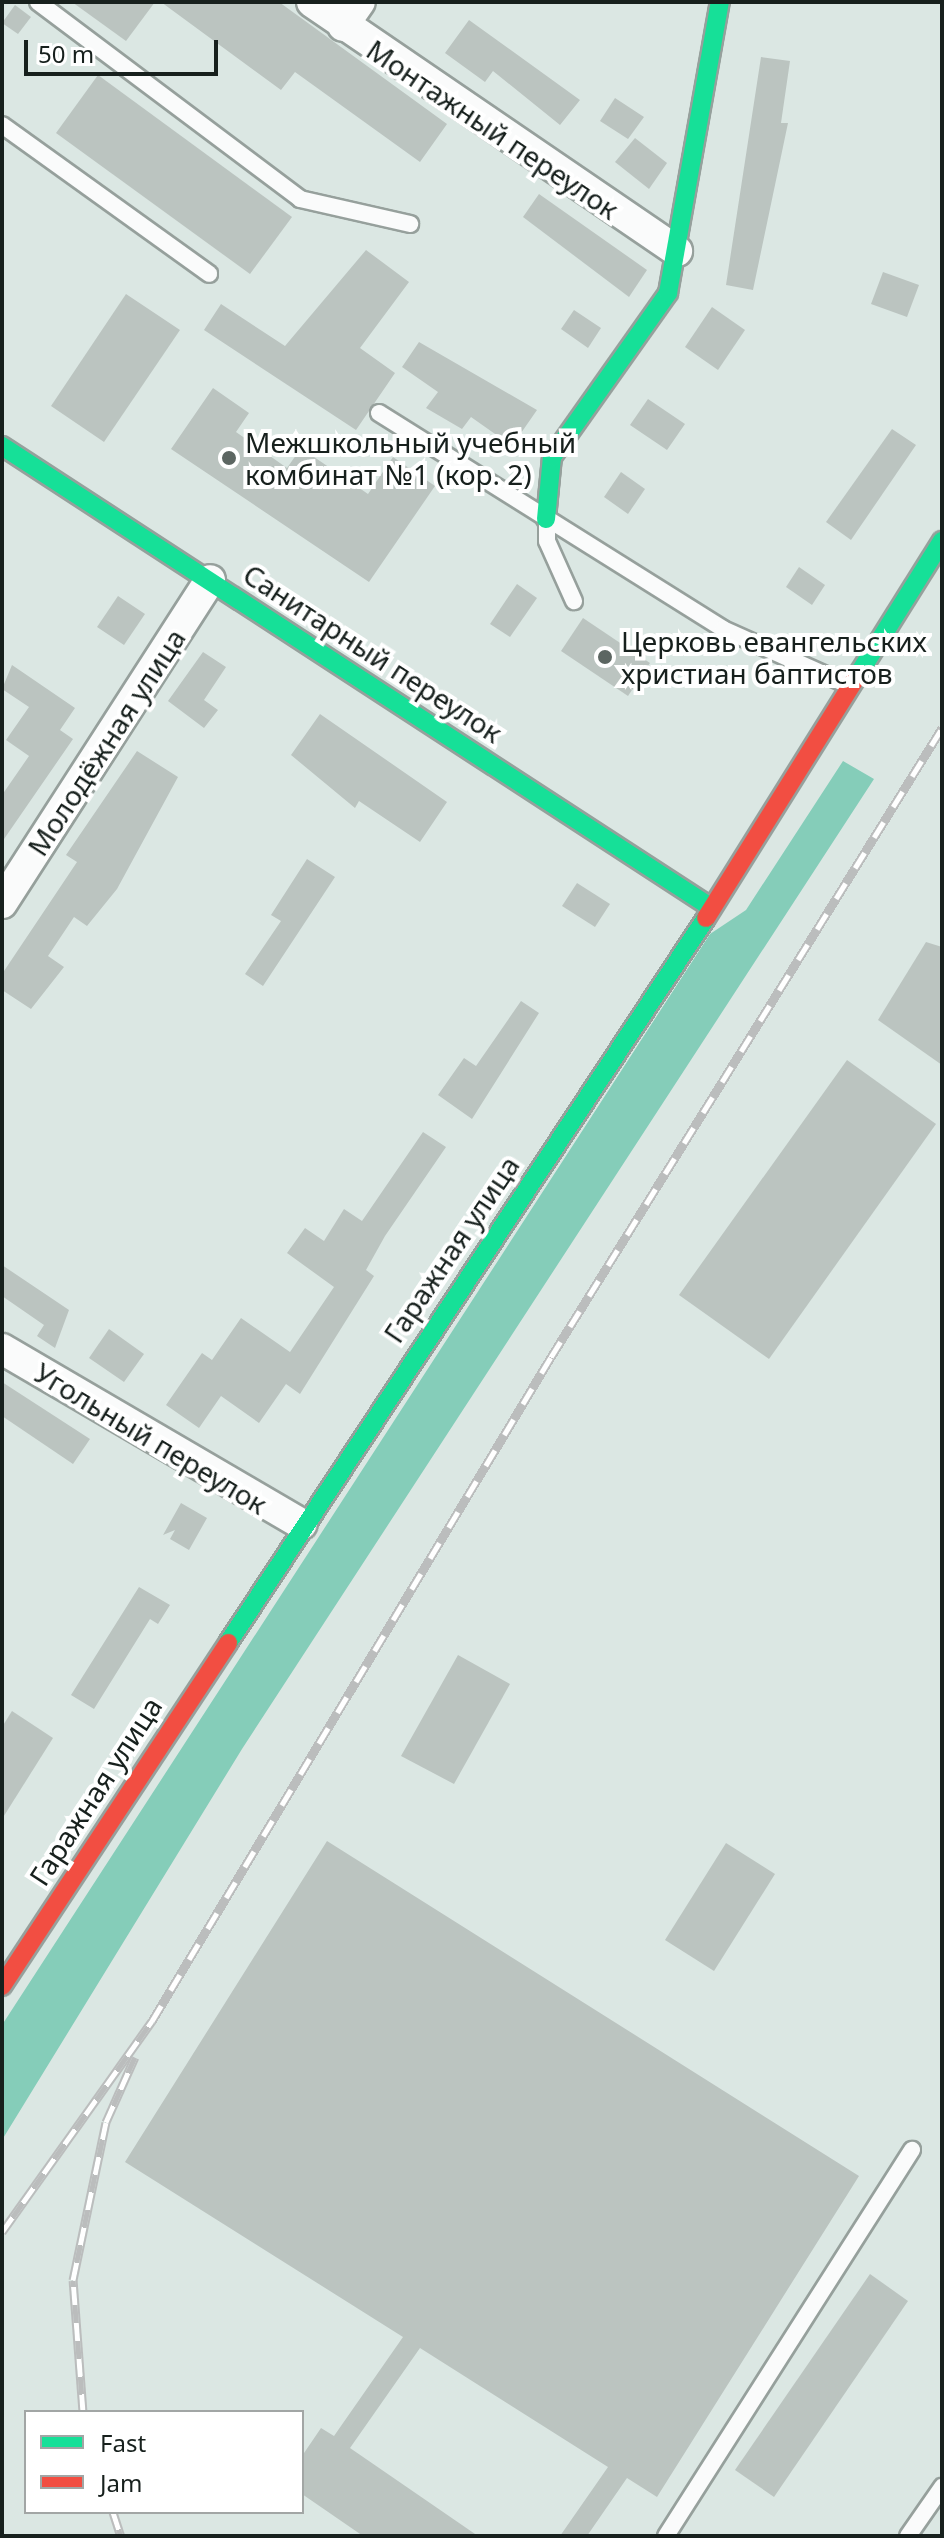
<!DOCTYPE html>
<html>
<head>
<meta charset="utf-8">
<style>
	body { margin:0 }
	#map { position:relative; width:944px; height:2538px; overflow:hidden; background:#dbe7e3; font-family:"Noto Sans",sans-serif }
	div>[style] { position:absolute }
	[style*='--x'] { left:calc(var(--x)*1px); top:calc(var(--y)*1px); width:calc(var(--w)*1px); rotate:calc(var(--a)*1deg) }
	.forest>* { inset:0; background:#85cdb9 }
	.building>* { inset:0; background:#bbc4c0 }
	.roads { filter:drop-shadow(2px 0 #96a09c) drop-shadow(-2px 0 #96a09c) drop-shadow(0 2px #96a09c) drop-shadow(0 -2px #96a09c) }
	.lane>* { height:16px; margin:-8px; padding:0 8px; transform-origin:8px; border-radius:8px; background:#fafbfb }
	.street>* { height:30px; margin:-15px; padding:0 15px; transform-origin:15px; border-radius:15px; background:#fafbfb }
	.fast>* { height:18px; margin:-9px; padding:0 9px; transform-origin:9px; border-radius:9px; background:#16e098 }
	.jam>* { height:18px; margin:-9px; padding:0 9px; transform-origin:9px; border-radius:9px; background:#f24e42 }
	.rail>* { height:9px; margin-top:-4.5px; transform-origin:0; background:repeating-linear-gradient(90deg,#fff 0 18px,#bbbdbd 0 36px); box-sizing:border-box; border-block:2px solid #bbbdbd }
	.dots>* { width:22px; height:22px; translate:-50% -50%; box-sizing:border-box; border:4px solid #fff; border-radius:50% }
	span { translate:-50% -50%; white-space:nowrap; text-align:center; line-height:1.15; -webkit-text-stroke:8px #fff; paint-order:stroke }
	.street-label { font-size:28px; color:#17201d }
	.poi-label { font-size:28px; color:#17201d }
	.left { translate:0 -50%; text-align:left }
	.frame { position:absolute; inset:0; border:4px solid #17201d; pointer-events:none }
	.legend { position:absolute; left:24px; top:2410px; width:280px; height:104px; box-sizing:border-box; background:#fff; border:2px solid #a2a6a5; margin:0; padding:10px 14px; list-style:none; font-size:24px; color:#17201d }
	.legend li { display:flex; align-items:center; gap:16px; height:40px }
	.legend b { width:40px; border:2px solid #a2a6a5 }
	.scale { position:absolute; left:24px; top:40px; width:194px; height:36px; box-sizing:border-box; border:4px solid #17201d; border-top:0; padding-left:10px; font-size:24px; line-height:28px; white-space:nowrap; color:#17201d; -webkit-text-stroke:6px #fff; paint-order:stroke }
</style>
</head>
<body>
<div id="map">
	<div class="forest">
		<i style="clip-path:polygon(843px 761px,874px 779px,242px 1749px,2px 2140px,2px 2025px,710px 934px,746px 910px)"></i>
	</div>
	<div class="building">
		<i style="clip-path:polygon(72px 2px,155px 2px,126px 41px)"></i>
		<i style="clip-path:polygon(161px 2px,279px 2px,447px 124px,420px 162px,295px 72px,281px 90px)"></i>
		<i style="clip-path:polygon(15px 5px,31px 17px,18px 34px,2px 23px)"></i>
		<i style="clip-path:polygon(469px 20px,580px 100px,560px 125px,493px 71px,485px 82px,445px 53px)"></i>
		<i style="clip-path:polygon(761px 57px,790px 61px,781px 123px,788px 123px,753px 290px,726px 285px)"></i>
		<i style="clip-path:polygon(98px 75px,292px 217px,250px 274px,56px 133px)"></i>
		<i style="clip-path:polygon(615px 98px,644px 117px,628px 139px,600px 121px)"></i>
		<i style="clip-path:polygon(635px 138px,667px 163px,649px 189px,615px 162px)"></i>
		<i style="clip-path:polygon(539px 194px,647px 270px,629px 297px,523px 217px)"></i>
		<i style="clip-path:polygon(366px 250px,409px 282px,360px 348px,395px 373px,356px 430px,204px 330px,221px 304px,285px 346px)"></i>
		<i style="clip-path:polygon(883px 272px,919px 285px,907px 317px,871px 304px)"></i>
		<i style="clip-path:polygon(126px 294px,180px 330px,104px 442px,51px 406px)"></i>
		<i style="clip-path:polygon(712px 307px,745px 330px,718px 370px,685px 347px)"></i>
		<i style="clip-path:polygon(574px 310px,601px 328px,588px 348px,561px 329px)"></i>
		<i style="clip-path:polygon(419px 342px,537px 410px,512px 446px,471px 417px,462px 429px,426px 408px,438px 392px,402px 367px)"></i>
		<i style="clip-path:polygon(213px 388px,249px 413px,236px 432px,287px 468px,301px 448px,368px 494px,393px 457px,435px 486px,369px 582px,171px 449px)"></i>
		<i style="clip-path:polygon(648px 399px,685px 424px,667px 450px,630px 425px)"></i>
		<i style="clip-path:polygon(892px 429px,916px 445px,851px 540px,826px 522px)"></i>
		<i style="clip-path:polygon(621px 472px,645px 489px,628px 514px,604px 497px)"></i>
		<i style="clip-path:polygon(799px 567px,825px 585px,812px 605px,786px 587px)"></i>
		<i style="clip-path:polygon(517px 584px,537px 598px,510px 637px,490px 624px)"></i>
		<i style="clip-path:polygon(118px 596px,145px 614px,124px 645px,97px 627px)"></i>
		<i style="clip-path:polygon(583px 618px,650px 663px,628px 696px,561px 651px)"></i>
		<i style="clip-path:polygon(203px 652px,226px 667px,204px 700px,218px 710px,204px 728px,168px 701px)"></i>
		<i style="clip-path:polygon(12px 665px,75px 708px,60px 730px,73px 739px,2px 842px,2px 795px,29px 756px,6px 740px,29px 707px,2px 689px)"></i>
		<i style="clip-path:polygon(320px 714px,447px 802px,420px 842px,359px 801px,355px 808px,291px 755px)"></i>
		<i style="clip-path:polygon(137px 751px,178px 777px,117px 889px,87px 926px,74px 917px,48px 956px,64px 967px,31px 1009px,2px 990px,2px 974px,77px 862px,66px 855px)"></i>
		<i style="clip-path:polygon(307px 859px,335px 877px,263px 986px,245px 974px,281px 921px,271px 915px)"></i>
		<i style="clip-path:polygon(577px 883px,610px 904px,595px 927px,562px 906px)"></i>
		<i style="clip-path:polygon(926px 942px,942px 947px,942px 1065px,878px 1020px)"></i>
		<i style="clip-path:polygon(521px 1001px,539px 1013px,472px 1119px,438px 1095px,464px 1058px,476px 1066px)"></i>
		<i style="clip-path:polygon(847px 1060px,936px 1124px,769px 1359px,679px 1295px)"></i>
		<i style="clip-path:polygon(423px 1132px,446px 1147px,385px 1236px,366px 1270px,374px 1276px,300px 1394px,286px 1384px,259px 1423px,221px 1396px,199px 1428px,166px 1405px,202px 1353px,212px 1360px,241px 1318px,290px 1352px,334px 1287px,287px 1253px,305px 1228px,324px 1241px,344px 1209px,362px 1221px)"></i>
		<i style="clip-path:polygon(2px 1265px,69px 1310px,55px 1348px,37px 1336px,44px 1325px,2px 1296px)"></i>
		<i style="clip-path:polygon(109px 1329px,144px 1354px,124px 1382px,89px 1358px)"></i>
		<i style="clip-path:polygon(2px 1382px,90px 1439px,73px 1464px,2px 1416px)"></i>
		<i style="clip-path:polygon(181px 1503px,207px 1518px,189px 1550px,170px 1539px,175px 1530px,163px 1535px)"></i>
		<i style="clip-path:polygon(139px 1587px,170px 1605px,158px 1624px,150px 1619px,94px 1709px,71px 1695px)"></i>
		<i style="clip-path:polygon(458px 1655px,510px 1684px,454px 1784px,401px 1756px)"></i>
		<i style="clip-path:polygon(12px 1711px,53px 1738px,2px 1819px,2px 1727px)"></i>
		<i style="clip-path:polygon(327px 1841px,859px 2176px,657px 2497px,627px 2478px,587px 2536px,560px 2536px,608px 2467px,420px 2348px,350px 2448px,478px 2536px,363px 2536px,302px 2494px,302px 2456px,321px 2428px,334px 2436px,403px 2337px,125px 2162px)"></i>
		<i style="clip-path:polygon(726px 1843px,775px 1874px,714px 1971px,665px 1940px)"></i>
		<i style="clip-path:polygon(870px 2274px,908px 2301px,774px 2497px,735px 2470px)"></i>
	</div>
	<div class="roads">
		<div class="lane">
			<i style="--x:38;--y:2;--w:328;--a:36.9"></i>
			<i style="--x:300;--y:199;--w:113;--a:12.8"></i>
			<i style="--x:2;--y:125;--w:255;--a:35.7"></i>
			<i style="--x:379;--y:413;--w:406;--a:32.1"></i>
			<i style="--x:723;--y:629;--w:137;--a:24.1"></i>
			<i style="--x:547;--y:520;--w:21;--a:90"></i>
			<i style="--x:547;--y:541;--w:66;--a:65.8"></i>
			<i style="--x:666;--y:2536;--w:458;--a:-57.5"></i>
			<i style="--x:908;--y:2536;--w:60;--a:-55.2"></i>
		</div>
		<div class="street">
			<i style="--x:312;--y:2;--w:442;--a:34.3"></i>
			<i style="--x:343;--y:26;--w:29;--a:-55"></i>
			<i style="--x:2;--y:903;--w:384;--a:-57.2"></i>
			<i style="--x:2;--y:1349;--w:347;--a:30.3"></i>
		</div>
		<div class="fast">
			<i style="--x:2;--y:446;--w:847;--a:33.05"></i>
			<i style="--x:546;--y:519;--w:62;--a:-84.5"></i>
			<i style="--x:552;--y:457;--w:201;--a:-54.7"></i>
			<i style="--x:668;--y:293;--w:296;--a:-79.9"></i>
			<i style="--x:856;--y:678;--w:162;--a:-57.9"></i>
			<i style="--x:228;--y:1643;--w:868;--a:-56.6"></i>
		</div>
		<div class="jam">
			<i style="--x:706;--y:918;--w:283;--a:-58"></i>
			<i style="--x:2;--y:1986;--w:411;--a:-56.6"></i>
		</div>
	</div>
	<div class="rail">
		<i style="--x:2;--y:2232;--w:259;--a:-54.6"></i>
		<i style="--x:152;--y:2021;--w:775;--a:-59"></i>
		<i style="--x:551;--y:1357;--w:741;--a:-58.13"></i>
		<i style="--x:83;--y:2412;--w:132;--a:-94.3"></i>
		<i style="--x:73;--y:2280;--w:161;--a:-78.2"></i>
		<i style="--x:106;--y:2122;--w:71;--a:-66"></i>
		<i style="--x:113;--y:2512;--w:25;--a:72"></i>
	</div>
	<div class="dots">
		<i style="left:229px;top:458px;background:#5c6662"></i>
		<i style="left:605px;top:657px;background:#5c6662"></i>
	</div>
	<div class="street-label">
		<span style="left:493px;top:129px;rotate:34deg">Монтажный переулок</span>
		<span style="left:373px;top:653px;rotate:33deg">Санитарный переулок</span>
		<span style="left:106px;top:742px;rotate:-57deg">Молодёжная улица</span>
		<span style="left:451px;top:1249px;rotate:-56deg">Гаражная улица</span>
		<span style="left:151px;top:1438px;rotate:31deg">Угольный переулок</span>
		<span style="left:95px;top:1791px;rotate:-57deg">Гаражная улица</span>
	</div>
	<div class="poi-label">
		<span class="left" style="left:245px;top:458px">Межшкольный учебный<br>комбинат №1 (кор. 2)</span>
		<span class="left" style="left:621px;top:657px">Церковь евангельских<br>христиан баптистов</span>
	</div>
	<div class="frame"></div>
	<ul class="legend">
	<li><b style="height:10px;background:#16e098"></b>Fast</li>
	<li><b style="height:10px;background:#f24e42"></b>Jam</li>
	</ul>
	<div class="scale">50 m</div>
</div>
</body>
</html>
